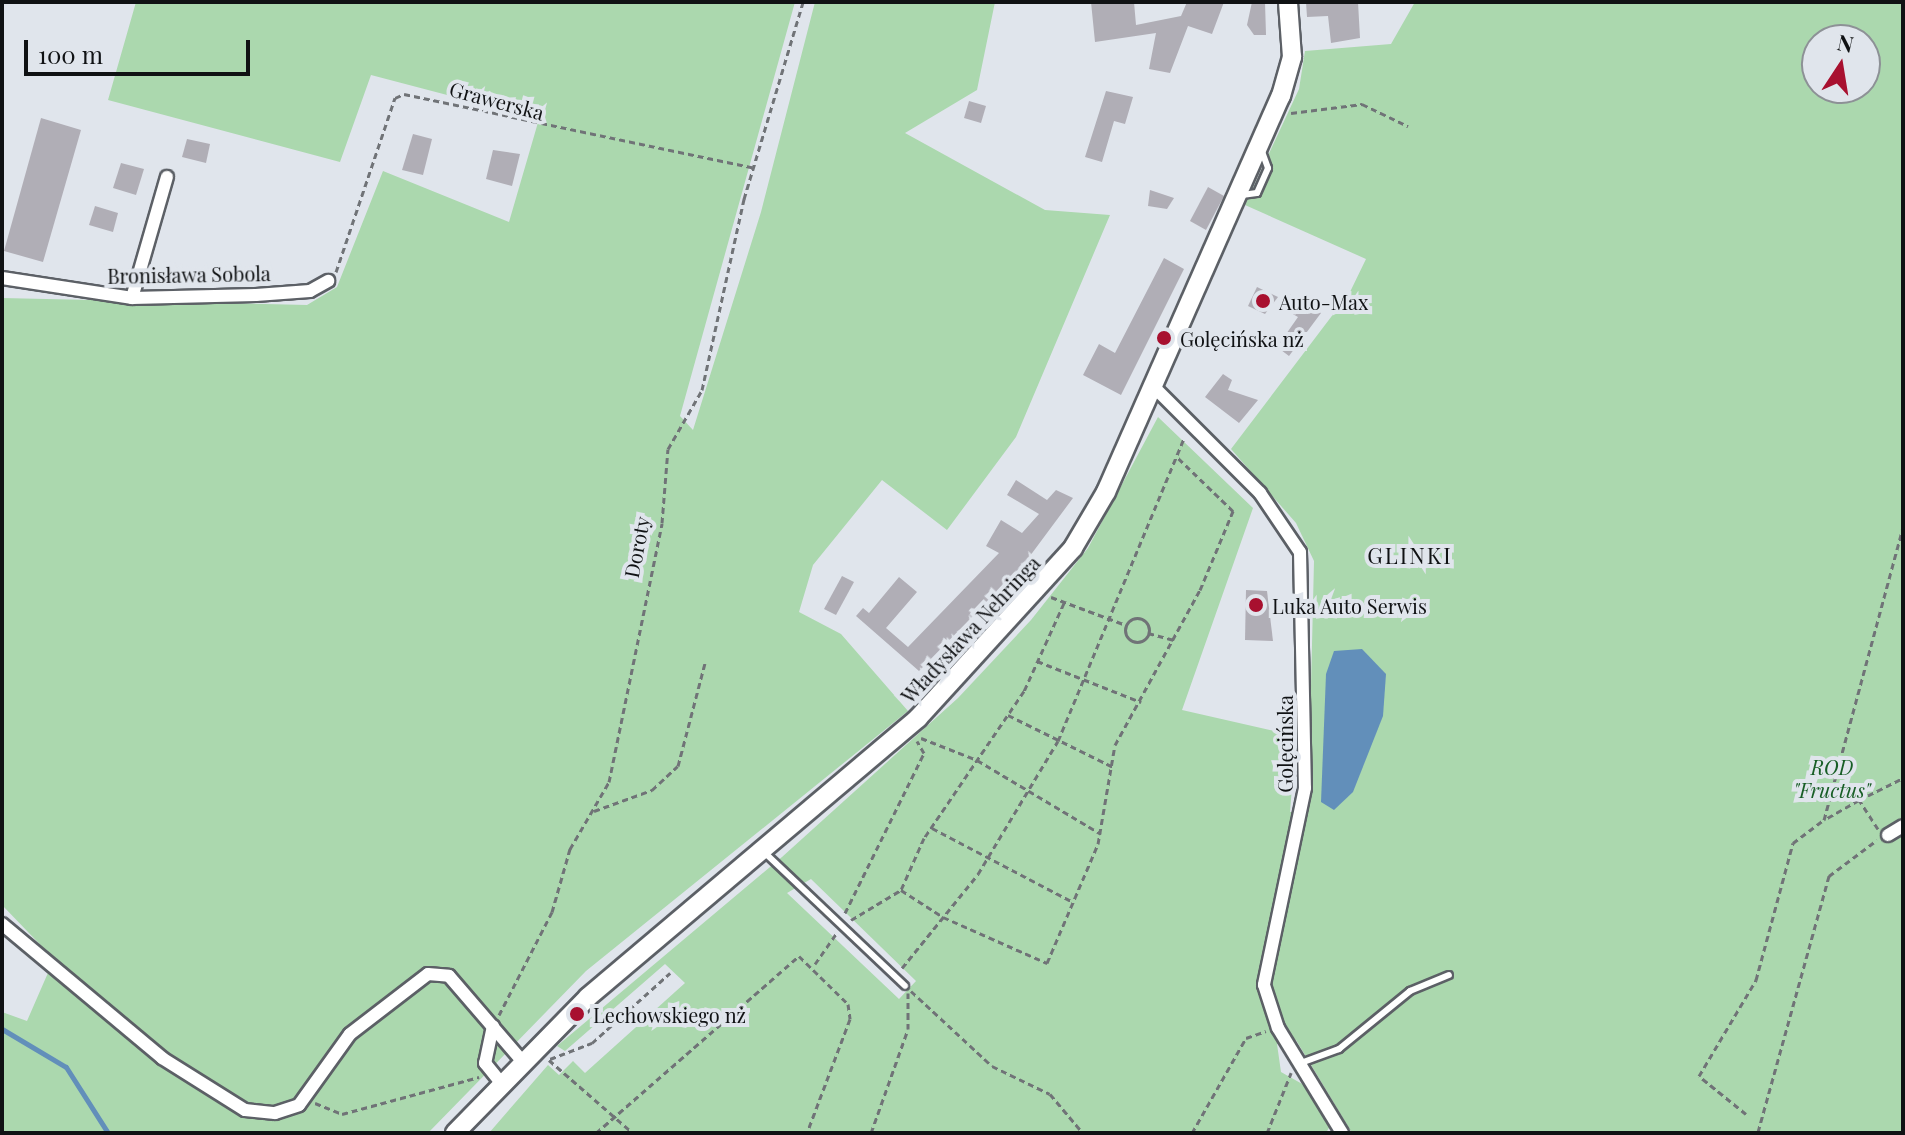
<!DOCTYPE html>
<html>
<head>
<meta charset="utf-8">
<style>
	body { margin:0 }
	#map { position:relative; width:1905px; height:1135px; overflow:hidden; background:#e0e5ec; font-family:"Playfair Display",serif }
	div>[style] { position:absolute }
	[style*='--x'] { left:calc(var(--x)*1px); top:calc(var(--y)*1px); width:calc(var(--w)*1px); rotate:calc(var(--a)*1deg) }
	.green>* { inset:0; background:#abd8ae }
	.water>* { inset:0; background:#628fba }
	.stream>* { height:5px; margin:-2.5px; padding:0 2.5px; transform-origin:2.5px; border-radius:2.5px; background:#628fba }
	.building>* { inset:0; background:#b0aeb6 }
	.path>* { height:3px; margin-top:-1.5px; transform-origin:0; background:repeating-linear-gradient(90deg,#707377 0 6px,transparent 0 10px) }
	.path>.ring { margin:-1.5px; padding:0; box-sizing:content-box; background:none; border:3px solid #707377; border-radius:50% }
	.roads { filter:drop-shadow(2px 0 #5c6066) drop-shadow(-2px 0 #5c6066) drop-shadow(0 2px #5c6066) drop-shadow(0 -2px #5c6066) }
	.lane>* { height:6px; margin:-3px; padding:0 3px; transform-origin:3px; border-radius:3px; background:#fff }
	.street>* { height:12px; margin:-6px; padding:0 6px; transform-origin:6px; border-radius:6px; background:#fff }
	.secondary>* { height:18px; margin:-9px; padding:0 9px; transform-origin:9px; border-radius:9px; background:#fff }
	.dots>* { width:22px; height:22px; translate:-50% -50%; box-sizing:border-box; border:4px solid #e0e5ec; border-radius:50% }
	span { translate:-50% -50%; white-space:nowrap; text-align:center; line-height:1.15; -webkit-text-stroke:8px #e0e5ec; paint-order:stroke }
	.street-label { font-size:20px; color:#101214 }
	.poi-label { font-size:20px; color:#101214 }
	.left { translate:0 -50%; text-align:left }
	.park-label { font-size:20px; color:#185e26; font-style:italic }
	.neighbourhood-label { font-size:22px; color:#101214; letter-spacing:2px }
	.frame { position:absolute; inset:0; border:4px solid #101214; pointer-events:none }
	.north { position:absolute; left:1801px; top:24px; width:80px; height:80px; box-sizing:border-box; background:#e0e5ec; border:2px solid #8d9196; border-radius:50%; rotate:12deg; font-size:22px; font-weight:700; line-height:32px; text-align:center; color:#101214 }
	.north::after { content:''; display:block; margin:auto; width:28px; height:36px; background:#a8102f; clip-path:polygon(50% 0,100% 100%,50% 72%,0 100%) }
	.scale { position:absolute; left:24px; top:40px; width:226px; height:36px; box-sizing:border-box; border:4px solid #101214; border-top:0; padding-left:10px; font-size:24px; line-height:28px; white-space:nowrap; color:#101214; -webkit-text-stroke:6px #e0e5ec; paint-order:stroke }
</style>
</head>
<body>
<div id="map">
	<div class="green">
		<i style="clip-path:polygon(136px 2px,795px 2px,680px 416px,693px 430px,761px 212px,815px 2px,995px 2px,977px 90px,905px 133px,1045px 210px,1110px 215px,1016px 437px,947px 530px,882px 480px,813px 565px,799px 612px,841px 634px,908px 711px,586px 971px,428px 1133px,2px 1133px,2px 1012px,27px 1021px,54px 959px,2px 905px,2px 298px,307px 305px,337px 287px,383px 171px,509px 222px,539px 119px,371px 75px,340px 162px,108px 100px)"></i>
		<i style="clip-path:polygon(evenodd,1415px 2px,1903px 2px,1903px 1133px,1352px 1133px,1296px 1040px,1277px 1044px,1281px 1072px,1304px 1085px,1330px 1126px,1326px 1133px,489px 1133px,548px 1065px,559px 1075px,573px 1061px,585px 1073px,685px 983px,665px 964px,565px 1051px,557px 1046px,782px 857px,958px 698px,1031px 620px,1088px 548px,1158px 417px,1253px 508px,1182px 710px,1296px 736px,1290px 812px,1308px 811px,1314px 561px,1296px 523px,1231px 449px,1350px 292px,1366px 259px,1245px 205px,1299px 89px,1305px 51px,1391px 44px,1415px 2px,1817px 40px,1865px 40px,1865px 88px,1817px 88px,1817px 40px,1415px 2px,811px 879px,916px 981px,899px 999px,787px 893px,811px 879px)"></i>
	</div>
	<div class="water">
		<i style="clip-path:polygon(1362px 649px,1386px 674px,1383px 716px,1353px 792px,1334px 810px,1321px 802px,1326px 674px,1334px 651px)"></i>
	</div>
	<div class="stream">
		<i style="--x:2;--y:1029;--w:74;--a:30.7"></i>
		<i style="--x:66;--y:1067;--w:78;--a:57.5"></i>
	</div>
	<div class="building">
		<i style="clip-path:polygon(1091px 2px,1134px 2px,1136px 25px,1181px 16px,1187px 2px,1224px 2px,1212px 34px,1188px 26px,1170px 73px,1149px 69px,1156px 33px,1095px 42px)"></i>
		<i style="clip-path:polygon(1252px 2px,1265px 2px,1266px 35px,1254px 35px,1247px 25px)"></i>
		<i style="clip-path:polygon(1306px 2px,1358px 2px,1360px 38px,1331px 43px,1328px 16px,1307px 17px)"></i>
		<i style="clip-path:polygon(1106px 91px,1133px 97px,1125px 124px,1114px 121px,1102px 162px,1085px 157px)"></i>
		<i style="clip-path:polygon(969px 101px,986px 106px,981px 123px,964px 118px)"></i>
		<i style="clip-path:polygon(41px 118px,81px 130px,43px 262px,4px 251px)"></i>
		<i style="clip-path:polygon(413px 134px,432px 139px,423px 175px,402px 170px)"></i>
		<i style="clip-path:polygon(187px 139px,210px 144px,206px 163px,182px 157px)"></i>
		<i style="clip-path:polygon(493px 150px,520px 154px,512px 186px,486px 179px)"></i>
		<i style="clip-path:polygon(121px 163px,144px 169px,136px 195px,113px 188px)"></i>
		<i style="clip-path:polygon(1208px 187px,1224px 196px,1206px 230px,1190px 221px)"></i>
		<i style="clip-path:polygon(1150px 190px,1174px 198px,1167px 209px,1148px 206px)"></i>
		<i style="clip-path:polygon(95px 206px,118px 213px,113px 232px,89px 225px)"></i>
		<i style="clip-path:polygon(1164px 258px,1184px 269px,1121px 395px,1083px 375px,1099px 344px,1115px 353px)"></i>
		<i style="clip-path:polygon(1257px 287px,1278px 297px,1265px 314px,1248px 306px)"></i>
		<i style="clip-path:polygon(1289px 294px,1321px 313px,1289px 356px,1277px 347px,1298px 317px,1282px 308px)"></i>
		<i style="clip-path:polygon(1223px 374px,1232px 380px,1228px 390px,1258px 400px,1239px 423px,1205px 397px)"></i>
		<i style="clip-path:polygon(1016px 480px,1047px 500px,1056px 490px,1073px 498px,1024px 564px,919px 671px,856px 616px,863px 608px,869px 613px,899px 577px,917px 592px,886px 628px,908px 647px,999px 553px,986px 546px,1001px 520px,1022px 533px,1039px 514px,1007px 495px)"></i>
		<i style="clip-path:polygon(842px 576px,854px 582px,836px 615px,824px 609px)"></i>
		<i style="clip-path:polygon(1246px 590px,1267px 591px,1273px 641px,1245px 640px)"></i>
	</div>
	<div class="path">
		<i style="--x:1291;--y:113;--w:72;--a:-7.2"></i>
		<i style="--x:1362;--y:104;--w:51;--a:25.6"></i>
		<i style="--x:336;--y:272;--w:184;--a:-71.3"></i>
		<i style="--x:395;--y:98;--w:10;--a:-24"></i>
		<i style="--x:404;--y:94;--w:358;--a:11.9"></i>
		<i style="--x:1051;--y:597;--w:80;--a:20.5"></i>
		<i style="--x:1064;--y:603;--w:97;--a:114.4"></i>
		<i style="--x:1024;--y:691;--w:178;--a:124.2"></i>
		<i style="--x:924;--y:838;--w:57;--a:113.9"></i>
		<i style="--x:901;--y:890;--w:50;--a:32.7"></i>
		<i style="--x:943;--y:917;--w:114;--a:23.9"></i>
		<i style="--x:1047;--y:963;--w:129;--a:-66.8"></i>
		<i style="--x:1098;--y:844;--w:100;--a:-80.3"></i>
		<i style="--x:1115;--y:745;--w:177;--a:-61.3"></i>
		<i style="--x:1200;--y:590;--w:86;--a:-67.3"></i>
		<i style="--x:1233;--y:511;--w:79;--a:-136"></i>
		<i class="ring" style="left:1125px;top:618px;width:21px;height:21px"></i>
		<i style="--x:1148;--y:633;--w:27;--a:15"></i>
		<i style="--x:1037;--y:661;--w:112;--a:21.5"></i>
		<i style="--x:1008;--y:715;--w:117;--a:26.3"></i>
		<i style="--x:921;--y:738;--w:60;--a:21.4"></i>
		<i style="--x:977;--y:760;--w:144;--a:30.8"></i>
		<i style="--x:1859;--y:800;--w:40;--a:150.3"></i>
		<i style="--x:1824;--y:820;--w:303;--a:-74.9"></i>
		<i style="--x:594;--y:811;--w:62;--a:-19.9"></i>
		<i style="--x:652;--y:790;--w:35;--a:-43"></i>
		<i style="--x:678;--y:766;--w:106;--a:-75.3"></i>
		<i style="--x:932;--y:828;--w:159;--a:27.7"></i>
		<i style="--x:1878;--y:829;--w:35;--a:-123"></i>
		<i style="--x:1859;--y:800;--w:49;--a:-26.6"></i>
		<i style="--x:845;--y:913;--w:178;--a:-63.7"></i>
		<i style="--x:924;--y:753;--w:14;--a:-120"></i>
		<i style="--x:851;--y:920;--w:58;--a:-31"></i>
		<i style="--x:815;--y:964;--w:37;--a:-55"></i>
		<i style="--x:902;--y:968;--w:121;--a:-51"></i>
		<i style="--x:978;--y:874;--w:155;--a:-59"></i>
		<i style="--x:1058;--y:741;--w:328;--a:-67.4"></i>
		<i style="--x:911;--y:991;--w:110;--a:42.8"></i>
		<i style="--x:992;--y:1066;--w:64;--a:25.8"></i>
		<i style="--x:1050;--y:1094;--w:51;--a:49.8"></i>
		<i style="--x:499;--y:1015;--w:116;--a:-62.8"></i>
		<i style="--x:552;--y:912;--w:66;--a:-74.1"></i>
		<i style="--x:570;--y:849;--w:78;--a:-59.8"></i>
		<i style="--x:609;--y:782;--w:264;--a:-78.4"></i>
		<i style="--x:662;--y:523;--w:74;--a:-85.4"></i>
		<i style="--x:668;--y:449;--w:68;--a:-60"></i>
		<i style="--x:702;--y:390;--w:196;--a:-77.6"></i>
		<i style="--x:744;--y:199;--w:206;--a:-73.3"></i>
		<i style="--x:550;--y:1059;--w:45;--a:-20.9"></i>
		<i style="--x:592;--y:1043;--w:105;--a:-41.9"></i>
		<i style="--x:549;--y:1060;--w:111;--a:41"></i>
		<i style="--x:315;--y:1103;--w:29;--a:22"></i>
		<i style="--x:342;--y:1114;--w:142;--a:-15.1"></i>
		<i style="--x:1746;--y:1114;--w:60;--a:-141"></i>
		<i style="--x:1699;--y:1076;--w:112;--a:-59.3"></i>
		<i style="--x:1756;--y:980;--w:142;--a:-74.9"></i>
		<i style="--x:1793;--y:843;--w:39;--a:-37"></i>
		<i style="--x:1758;--y:1132;--w:266;--a:-74.5"></i>
		<i style="--x:1829;--y:876;--w:60;--a:-36.9"></i>
		<i style="--x:596;--y:1133;--w:269;--a:-41.1"></i>
		<i style="--x:799;--y:956;--w:69;--a:44.4"></i>
		<i style="--x:848;--y:1004;--w:15;--a:82"></i>
		<i style="--x:850;--y:1019;--w:122;--a:110.7"></i>
		<i style="--x:871;--y:1133;--w:110;--a:-70.4"></i>
		<i style="--x:908;--y:1029;--w:36;--a:-90"></i>
		<i style="--x:1192;--y:1133;--w:109;--a:-60.4"></i>
		<i style="--x:1246;--y:1038;--w:21;--a:-19"></i>
		<i style="--x:1267;--y:1133;--w:65;--a:-68.2"></i>
	</div>
	<div class="roads">
		<div class="lane">
			<i style="--x:1242;--y:195;--w:15;--a:-8"></i>
			<i style="--x:1257;--y:193;--w:27;--a:-66"></i>
			<i style="--x:1268;--y:168;--w:20;--a:-110"></i>
			<i style="--x:765;--y:853;--w:193;--a:43.5"></i>
			<i style="--x:1298;--y:1064;--w:44;--a:-20.1"></i>
			<i style="--x:1339;--y:1049;--w:92;--a:-39.2"></i>
			<i style="--x:1410;--y:991;--w:42;--a:-22.3"></i>
		</div>
		<div class="street">
			<i style="--x:2;--y:278;--w:132;--a:8.7"></i>
			<i style="--x:132;--y:298;--w:124;--a:-1.4"></i>
			<i style="--x:256;--y:295;--w:54;--a:-4.2"></i>
			<i style="--x:310;--y:291;--w:21;--a:-29"></i>
			<i style="--x:132;--y:298;--w:126;--a:-73.9"></i>
			<i style="--x:1154;--y:387;--w:150;--a:45"></i>
			<i style="--x:1260;--y:493;--w:71;--a:55.9"></i>
			<i style="--x:1300;--y:552;--w:236;--a:88.8"></i>
			<i style="--x:1305;--y:788;--w:201;--a:101.8"></i>
			<i style="--x:1264;--y:985;--w:45;--a:72"></i>
			<i style="--x:1278;--y:1028;--w:123;--a:58.6"></i>
			<i style="--x:1888;--y:835;--w:17;--a:-31"></i>
			<i style="--x:2;--y:924;--w:209;--a:39.9"></i>
			<i style="--x:162;--y:1058;--w:98;--a:32.1"></i>
			<i style="--x:245;--y:1110;--w:30;--a:6"></i>
			<i style="--x:275;--y:1113;--w:25;--a:-18"></i>
			<i style="--x:299;--y:1105;--w:87;--a:-54.3"></i>
			<i style="--x:350;--y:1034;--w:98;--a:-37.6"></i>
			<i style="--x:428;--y:974;--w:21;--a:5"></i>
			<i style="--x:449;--y:976;--w:112;--a:49.3"></i>
			<i style="--x:493;--y:1026;--w:38;--a:102"></i>
			<i style="--x:485;--y:1063;--w:26;--a:51"></i>
		</div>
		<div class="secondary">
			<i style="--x:455;--y:1133;--w:190;--a:-45.6"></i>
			<i style="--x:588;--y:997;--w:432;--a:-40.2"></i>
			<i style="--x:918;--y:718;--w:230;--a:-47.6"></i>
			<i style="--x:1073;--y:548;--w:65;--a:-59.5"></i>
			<i style="--x:1106;--y:492;--w:433;--a:-66.2"></i>
			<i style="--x:1281;--y:96;--w:41;--a:-74.2"></i>
			<i style="--x:1292;--y:57;--w:55;--a:-94.2"></i>
		</div>
	</div>
	<div class="dots">
		<i style="left:1263px;top:301px;background:#a8102f"></i>
		<i style="left:1164px;top:338px;background:#a8102f"></i>
		<i style="left:1256px;top:605px;background:#a8102f"></i>
		<i style="left:577px;top:1014px;background:#a8102f"></i>
	</div>
	<div class="street-label">
		<span style="left:497px;top:100px;rotate:15deg">Grawerska</span>
		<span style="left:189px;top:274px;rotate:-1deg">Bronisława Sobola</span>
		<span style="left:636px;top:547px;rotate:-79deg">Doroty</span>
		<span style="left:970px;top:629px;rotate:-47deg">Władysława Nehringa</span>
		<span style="left:1284px;top:744px;rotate:-90deg">Golęcińska</span>
	</div>
	<div class="poi-label">
		<span class="left" style="left:1279px;top:301px">Auto-Max</span>
		<span class="left" style="left:1180px;top:338px">Golęcińska nż</span>
		<span class="left" style="left:1272px;top:605px">Luka Auto Serwis</span>
		<span class="left" style="left:593px;top:1014px">Lechowskiego nż</span>
	</div>
	<div class="park-label">
		<span style="left:1832px;top:778px">ROD<br>"Fructus"</span>
	</div>
	<div class="neighbourhood-label">
		<span style="left:1410px;top:556px">GLINKI</span>
	</div>
	<div class="frame"></div>
	<div class="north">N</div>
	<div class="scale">100 m</div>
</div>
</body>
</html>
